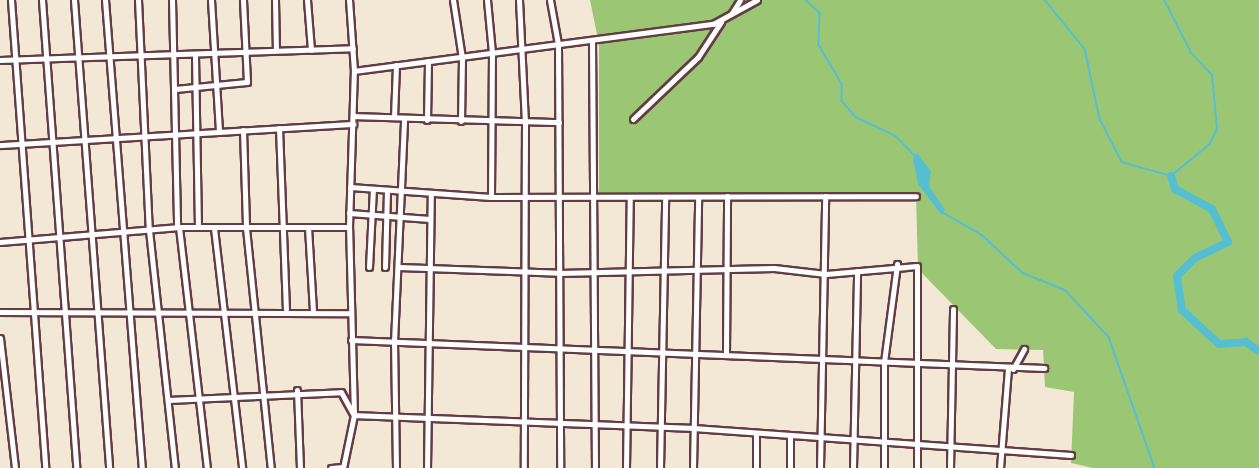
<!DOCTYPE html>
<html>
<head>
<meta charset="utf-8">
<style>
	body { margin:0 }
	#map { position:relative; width:1259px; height:468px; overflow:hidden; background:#f3e8d5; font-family:"IM FELL French Canon",serif }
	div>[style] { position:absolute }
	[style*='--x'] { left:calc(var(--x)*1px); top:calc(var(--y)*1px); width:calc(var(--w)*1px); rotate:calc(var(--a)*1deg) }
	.green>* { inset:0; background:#9bc775 }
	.water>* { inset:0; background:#55bfd1 }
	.stream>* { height:1.5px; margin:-0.75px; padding:0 0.75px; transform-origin:0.75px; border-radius:0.75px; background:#55bfd1 }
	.river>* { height:8px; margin:-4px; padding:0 4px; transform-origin:4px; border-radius:4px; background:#55bfd1 }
	.roads { filter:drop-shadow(2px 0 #633d44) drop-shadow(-2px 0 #633d44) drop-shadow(0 2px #633d44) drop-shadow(0 -2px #633d44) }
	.minor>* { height:5px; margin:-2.5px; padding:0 2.5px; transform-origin:2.5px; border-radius:2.5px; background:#fff }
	span { translate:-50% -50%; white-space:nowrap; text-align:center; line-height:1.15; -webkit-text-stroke:4.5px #f6f6f2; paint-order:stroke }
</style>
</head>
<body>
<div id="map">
	<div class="green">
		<i style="clip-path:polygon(590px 0,1259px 0,1259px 468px,1093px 468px,1071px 463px,1074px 392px,1045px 387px,1043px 350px,996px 349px,918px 269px,916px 195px,599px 196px,599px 44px)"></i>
	</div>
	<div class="water">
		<i style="clip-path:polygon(917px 153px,931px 171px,929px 186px,945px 210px,941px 214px,918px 184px,913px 158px)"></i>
	</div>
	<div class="stream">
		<i style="--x:806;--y:0;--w:19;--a:43"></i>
		<i style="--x:820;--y:13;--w:32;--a:92"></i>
		<i style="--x:819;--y:45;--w:45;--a:59.5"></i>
		<i style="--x:842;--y:84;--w:17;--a:90"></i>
		<i style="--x:842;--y:101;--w:21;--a:49"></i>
		<i style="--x:856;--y:117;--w:44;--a:25.4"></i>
		<i style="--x:896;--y:136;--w:28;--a:46"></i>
		<i style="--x:1045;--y:0;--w:63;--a:50.8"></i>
		<i style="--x:1085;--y:49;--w:72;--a:77.9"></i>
		<i style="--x:1100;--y:119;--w:48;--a:62.9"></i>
		<i style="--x:1122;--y:162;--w:51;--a:15.9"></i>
		<i style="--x:1171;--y:176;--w:50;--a:-39.4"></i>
		<i style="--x:1210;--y:144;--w:17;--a:-65"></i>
		<i style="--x:1217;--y:129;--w:54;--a:-95.3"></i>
		<i style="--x:1212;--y:75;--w:30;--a:-134"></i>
		<i style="--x:1191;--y:53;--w:59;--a:-117"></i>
		<i style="--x:942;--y:212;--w:46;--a:29.9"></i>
		<i style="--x:982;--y:235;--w:56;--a:42.8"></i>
		<i style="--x:1023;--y:273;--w:45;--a:22"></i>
		<i style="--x:1065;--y:290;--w:64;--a:46.9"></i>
		<i style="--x:1109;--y:337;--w:139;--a:70.7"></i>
	</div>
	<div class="river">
		<i style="--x:1171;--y:176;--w:14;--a:73"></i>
		<i style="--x:1175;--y:189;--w:42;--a:28.4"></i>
		<i style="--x:1212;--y:209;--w:37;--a:64"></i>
		<i style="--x:1228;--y:242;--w:37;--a:154"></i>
		<i style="--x:1195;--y:258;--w:25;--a:135"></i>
		<i style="--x:1177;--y:276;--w:34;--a:82"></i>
		<i style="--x:1182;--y:310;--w:50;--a:42.6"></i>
		<i style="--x:1219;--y:344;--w:27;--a:-4"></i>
		<i style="--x:1246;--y:342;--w:16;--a:35"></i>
	</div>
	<div class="roads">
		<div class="minor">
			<i style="--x:11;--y:0;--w:469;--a:85.8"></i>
			<i style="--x:42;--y:0;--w:469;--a:85.8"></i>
			<i style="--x:74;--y:0;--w:469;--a:85.7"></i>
			<i style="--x:105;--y:0;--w:469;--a:85.5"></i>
			<i style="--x:138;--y:0;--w:230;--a:87.3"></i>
			<i style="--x:149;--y:230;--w:239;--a:83.8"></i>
			<i style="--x:172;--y:0;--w:227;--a:88.7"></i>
			<i style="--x:211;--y:0;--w:132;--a:86.5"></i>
			<i style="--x:275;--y:0;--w:50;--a:88.9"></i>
			<i style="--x:307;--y:0;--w:50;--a:85.4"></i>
			<i style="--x:453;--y:0;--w:59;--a:81.2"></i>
			<i style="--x:462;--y:58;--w:63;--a:90.9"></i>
			<i style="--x:487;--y:0;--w:53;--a:84.6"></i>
			<i style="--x:492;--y:53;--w:144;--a:90.4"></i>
			<i style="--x:519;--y:0;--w:121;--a:87.2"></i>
			<i style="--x:525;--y:121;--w:347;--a:90.2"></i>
			<i style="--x:550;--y:0;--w:45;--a:79.7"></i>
			<i style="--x:558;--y:44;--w:424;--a:89.7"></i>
			<i style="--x:732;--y:13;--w:15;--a:-58"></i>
			<i style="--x:592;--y:40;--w:428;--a:89.6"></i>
			<i style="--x:195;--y:56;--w:171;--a:89"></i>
			<i style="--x:0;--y:60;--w:353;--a:-1.9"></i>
			<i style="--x:354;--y:71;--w:362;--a:-7.5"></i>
			<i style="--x:713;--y:24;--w:50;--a:-28.6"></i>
			<i style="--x:175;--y:89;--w:72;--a:-5.6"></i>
			<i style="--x:247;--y:82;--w:82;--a:-92.8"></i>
			<i style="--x:353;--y:116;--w:206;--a:1.7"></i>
			<i style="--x:394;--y:117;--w:52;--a:-87.8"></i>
			<i style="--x:633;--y:119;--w:90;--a:-43.6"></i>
			<i style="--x:698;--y:57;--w:42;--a:-56.7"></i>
			<i style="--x:427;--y:120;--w:59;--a:-89"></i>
			<i style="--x:279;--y:128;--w:181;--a:87.8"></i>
			<i style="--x:243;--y:130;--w:98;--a:88.2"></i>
			<i style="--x:246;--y:228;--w:241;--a:84.1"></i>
			<i style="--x:0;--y:145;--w:354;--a:-3.4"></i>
			<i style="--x:350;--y:187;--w:141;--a:4.1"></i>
			<i style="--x:491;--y:197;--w:425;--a:-0.1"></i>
			<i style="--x:349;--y:213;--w:81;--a:4.2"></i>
			<i style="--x:179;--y:227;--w:243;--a:83.4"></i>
			<i style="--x:308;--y:227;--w:83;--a:86.6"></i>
			<i style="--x:214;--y:228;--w:242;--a:83.3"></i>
			<i style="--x:0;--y:242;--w:180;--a:-4.8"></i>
			<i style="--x:179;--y:227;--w:170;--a:0"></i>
			<i style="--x:369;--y:267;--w:78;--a:-87.1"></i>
			<i style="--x:385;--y:267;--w:77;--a:-88.5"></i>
			<i style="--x:399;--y:267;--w:160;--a:2.1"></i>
			<i style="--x:559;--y:273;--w:215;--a:-1.3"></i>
			<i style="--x:774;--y:268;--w:52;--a:6.6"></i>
			<i style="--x:826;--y:274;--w:91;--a:-5"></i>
			<i style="--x:917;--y:266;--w:202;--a:90"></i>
			<i style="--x:0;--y:312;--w:351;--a:0.2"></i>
			<i style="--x:0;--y:338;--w:131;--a:83.4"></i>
			<i style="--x:351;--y:340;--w:694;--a:2.31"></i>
			<i style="--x:726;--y:352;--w:156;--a:-89.6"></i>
			<i style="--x:1013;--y:369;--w:23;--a:-61"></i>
			<i style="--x:297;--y:390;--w:78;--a:87.8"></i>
			<i style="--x:168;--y:400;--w:173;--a:-2.6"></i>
			<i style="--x:341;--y:392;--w:26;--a:61"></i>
			<i style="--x:354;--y:415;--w:339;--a:2.2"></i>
			<i style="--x:693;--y:428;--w:379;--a:4.1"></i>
			<i style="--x:756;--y:434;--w:34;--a:90"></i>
			<i style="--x:790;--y:436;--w:32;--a:90"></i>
			<i style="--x:331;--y:468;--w:12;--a:-5"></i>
			<i style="--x:343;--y:468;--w:54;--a:-78.3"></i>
			<i style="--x:354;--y:415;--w:188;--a:-91.5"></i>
			<i style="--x:349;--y:227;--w:156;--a:-88.2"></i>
			<i style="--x:354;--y:71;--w:71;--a:-94"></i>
			<i style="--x:396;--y:468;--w:126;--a:-90.9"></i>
			<i style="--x:394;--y:342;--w:224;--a:-87.4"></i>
			<i style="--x:427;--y:468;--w:274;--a:-89.2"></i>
			<i style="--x:626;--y:468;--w:270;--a:-89.2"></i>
			<i style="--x:660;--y:468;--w:270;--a:-88.9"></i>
			<i style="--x:693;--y:468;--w:271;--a:-88.9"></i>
			<i style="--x:820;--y:468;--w:272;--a:-88.9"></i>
			<i style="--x:853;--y:468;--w:197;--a:-88.8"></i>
			<i style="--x:884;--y:468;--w:106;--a:-90"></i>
			<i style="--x:884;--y:362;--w:99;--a:-82.4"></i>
			<i style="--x:950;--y:468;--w:159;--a:-88.9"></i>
			<i style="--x:1000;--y:468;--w:100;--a:-85.4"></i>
		</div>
	</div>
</div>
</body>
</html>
